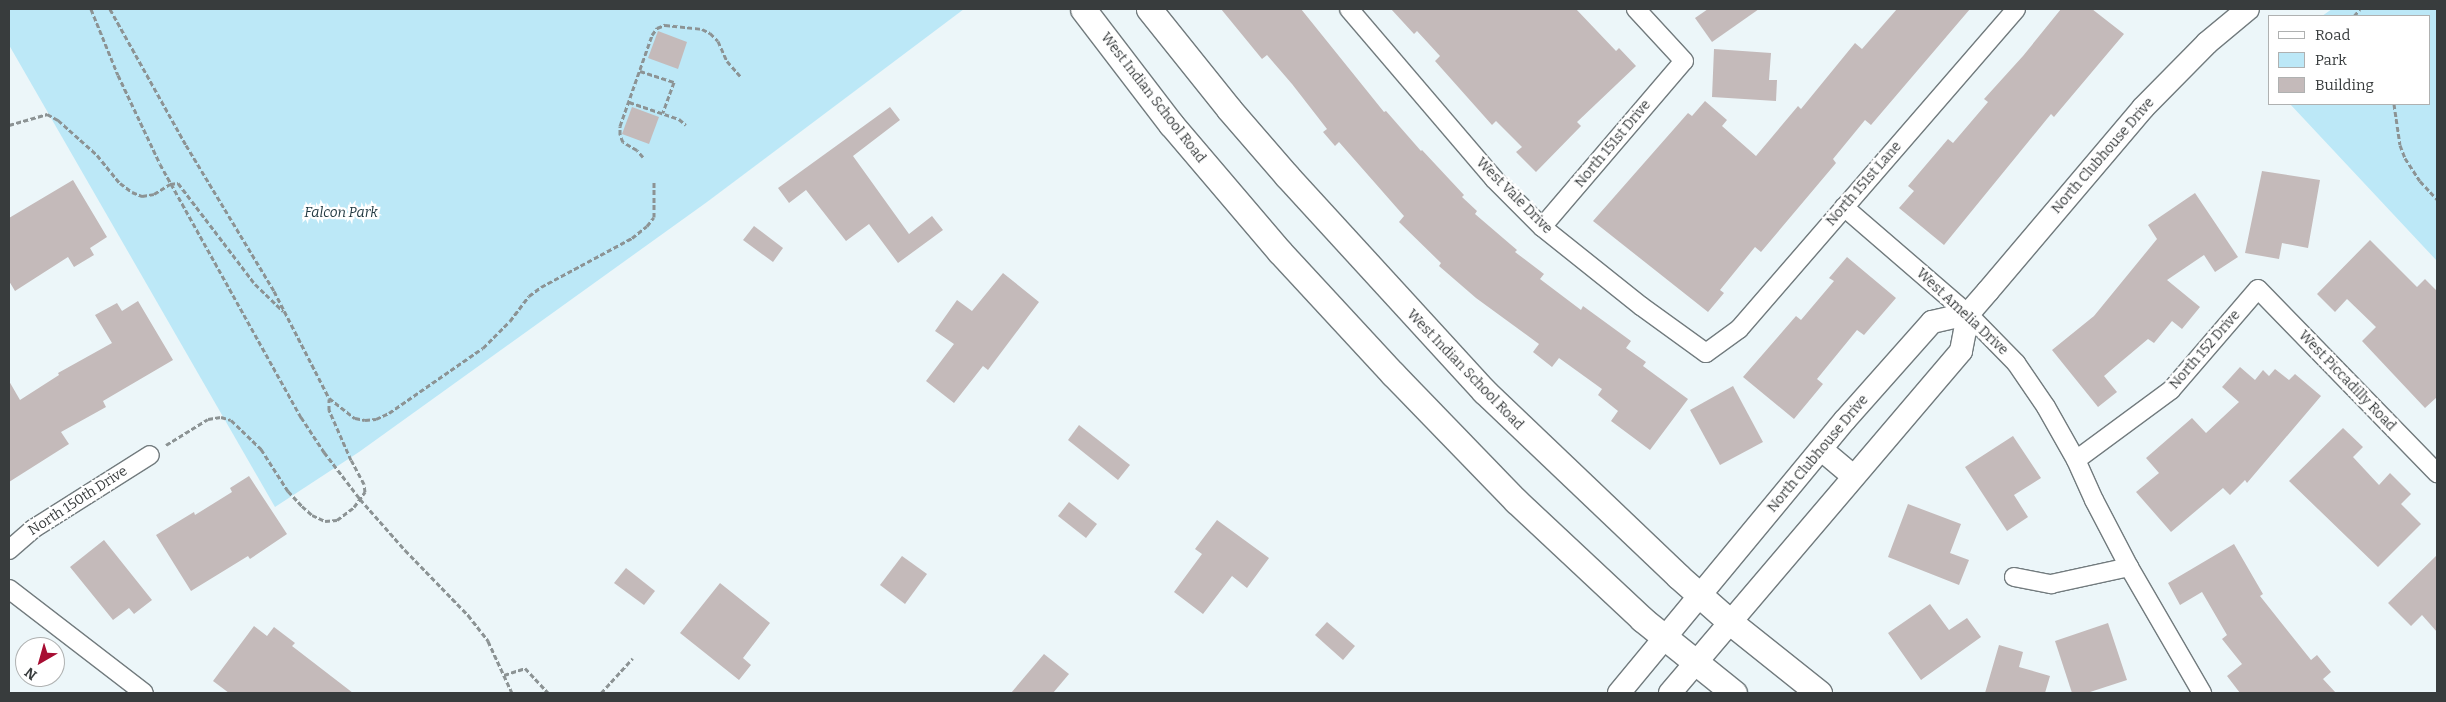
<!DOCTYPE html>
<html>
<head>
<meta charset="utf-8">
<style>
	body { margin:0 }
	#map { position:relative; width:2446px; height:702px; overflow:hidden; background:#ecf6f9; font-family:Bitter,serif }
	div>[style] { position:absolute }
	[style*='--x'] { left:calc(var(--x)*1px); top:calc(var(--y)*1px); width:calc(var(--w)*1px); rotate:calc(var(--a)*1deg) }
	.green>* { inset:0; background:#bce8f7 }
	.building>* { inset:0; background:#c4baba }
	.path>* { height:3px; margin-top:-1.5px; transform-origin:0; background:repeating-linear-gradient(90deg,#8c9394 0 5px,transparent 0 7.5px) }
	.roads { filter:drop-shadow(1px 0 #727b7e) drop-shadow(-1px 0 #727b7e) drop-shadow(0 1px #727b7e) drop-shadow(0 -1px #727b7e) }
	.minor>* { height:18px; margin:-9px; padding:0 9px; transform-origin:9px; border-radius:9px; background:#fff }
	.tertiary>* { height:22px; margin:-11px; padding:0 11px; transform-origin:11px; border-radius:11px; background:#fff }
	.secondary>* { height:25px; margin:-12.5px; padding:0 12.5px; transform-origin:12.5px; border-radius:12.5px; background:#fff }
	span { translate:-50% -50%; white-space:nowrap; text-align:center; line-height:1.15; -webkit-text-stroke:4.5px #fff; paint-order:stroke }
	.street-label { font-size:14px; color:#383c3d }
	.park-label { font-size:14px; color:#233a42; font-style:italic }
	.frame { position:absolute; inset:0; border:10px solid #383c3d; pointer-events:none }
	.legend { position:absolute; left:2268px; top:15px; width:162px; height:90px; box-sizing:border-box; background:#fff; border:1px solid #afb1b1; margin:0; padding:6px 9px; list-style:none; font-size:15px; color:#383c3d }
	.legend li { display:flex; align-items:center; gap:10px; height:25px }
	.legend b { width:25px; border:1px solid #afb1b1 }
	.north { position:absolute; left:15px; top:637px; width:50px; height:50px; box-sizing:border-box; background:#fff; border:1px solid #afb1b1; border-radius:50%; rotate:218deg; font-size:14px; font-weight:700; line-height:20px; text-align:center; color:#383c3d }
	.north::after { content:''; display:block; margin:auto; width:18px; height:22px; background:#a70e33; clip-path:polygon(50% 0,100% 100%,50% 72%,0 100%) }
</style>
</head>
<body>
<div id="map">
	<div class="green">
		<i style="clip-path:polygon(9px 9px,964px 9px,707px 202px,359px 452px,275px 507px,9px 45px)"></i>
		<i style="clip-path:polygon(2332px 9px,2437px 9px,2437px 261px,2290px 104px,2430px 104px,2430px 16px,2322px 16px)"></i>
	</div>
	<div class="building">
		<i style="clip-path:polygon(1221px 9px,1301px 9px,1384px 112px,1386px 111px,1421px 151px,1422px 150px,1464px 195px,1462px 197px,1477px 211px,1475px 214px,1517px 250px,1515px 252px,1544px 274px,1540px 279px,1581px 310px,1583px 306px,1631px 341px,1626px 348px,1646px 362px,1643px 366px,1688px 399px,1650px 450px,1611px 421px,1618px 411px,1598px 395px,1602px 389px,1559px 358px,1552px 367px,1533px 352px,1539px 344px,1476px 298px,1439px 266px,1441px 263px,1399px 222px,1404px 216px,1339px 142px,1335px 146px,1323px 132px,1327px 129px,1292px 84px,1267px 55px,1262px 59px)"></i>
		<i style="clip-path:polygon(1391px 9px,1576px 9px,1616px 51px,1619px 48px,1636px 66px,1577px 122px,1581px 126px,1536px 172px,1516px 152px,1522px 147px,1496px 121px,1492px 125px,1435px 61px,1440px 56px,1417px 31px,1414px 34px)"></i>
		<i style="clip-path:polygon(1708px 9px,1759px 9px,1712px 42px,1695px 18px)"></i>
		<i style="clip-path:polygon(1897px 9px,1970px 9px,1871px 125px,1865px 120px,1833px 159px,1836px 163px,1761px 252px,1755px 247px,1720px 290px,1724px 293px,1708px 312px,1593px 221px,1688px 113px,1692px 116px,1705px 101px,1727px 120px,1722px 126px,1756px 156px,1798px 106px,1801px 109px,1855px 43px,1862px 49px)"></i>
		<i style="clip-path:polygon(2061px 9px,2092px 9px,2124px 34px,2054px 117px,2051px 114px,1944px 245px,1899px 208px,1914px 191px,1908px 186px,1948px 139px,1953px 143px,1988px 102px,1984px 99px,2023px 56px)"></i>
		<i style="clip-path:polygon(658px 31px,687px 42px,678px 69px,648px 58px)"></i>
		<i style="clip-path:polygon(1714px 49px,1771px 53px,1769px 80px,1777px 80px,1776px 101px,1712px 97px)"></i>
		<i style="clip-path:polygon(632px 107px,659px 117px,649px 144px,622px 134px)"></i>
		<i style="clip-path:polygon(890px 107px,900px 120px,853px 156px,909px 234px,932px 216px,943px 230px,898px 263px,869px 224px,846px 241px,806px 190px,789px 203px,778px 188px)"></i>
		<i style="clip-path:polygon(2262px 171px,2320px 180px,2308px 248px,2282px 243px,2279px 259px,2245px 253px)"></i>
		<i style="clip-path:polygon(73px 180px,107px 237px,90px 248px,94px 255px,74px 267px,68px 257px,15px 291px,9px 281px,9px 218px)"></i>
		<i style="clip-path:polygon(2195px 193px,2238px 257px,2215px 272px,2204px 255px,2167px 280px,2200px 307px,2182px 329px,2172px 321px,2154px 343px,2148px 339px,2104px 376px,2117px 392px,2098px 407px,2052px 350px,2094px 316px,2157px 239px,2148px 225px)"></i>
		<i style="clip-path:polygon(754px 226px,783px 248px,773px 262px,743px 240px)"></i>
		<i style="clip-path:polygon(2370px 240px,2417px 287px,2425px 279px,2437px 291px,2437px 397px,2425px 408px,2362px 341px,2376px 327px,2347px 299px,2335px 312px,2317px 294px)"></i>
		<i style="clip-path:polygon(1847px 257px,1896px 298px,1864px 335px,1857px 330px,1817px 379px,1823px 384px,1794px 419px,1743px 377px,1796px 316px,1801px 320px,1834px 281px,1829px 278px)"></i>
		<i style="clip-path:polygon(1003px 273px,1039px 302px,988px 370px,983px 366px,954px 403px,926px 381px,954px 344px,935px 331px,957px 300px,972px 311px)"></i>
		<i style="clip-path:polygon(138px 301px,173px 360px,103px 401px,106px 407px,61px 432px,69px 444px,9px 482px,9px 381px,20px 400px,59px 375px,58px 373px,112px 343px,95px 315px,117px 303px,122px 311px)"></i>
		<i style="clip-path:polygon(2240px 367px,2255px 380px,2263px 370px,2269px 376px,2275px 369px,2289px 380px,2295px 374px,2321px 396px,2247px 483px,2245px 480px,2230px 495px,2223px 488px,2171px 532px,2136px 492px,2159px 473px,2146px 458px,2192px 418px,2206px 433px,2239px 402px,2222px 387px)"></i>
		<i style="clip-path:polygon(1733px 386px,1763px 442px,1720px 465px,1690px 410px)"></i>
		<i style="clip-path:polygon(1079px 425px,1130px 465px,1118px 480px,1068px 440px)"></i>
		<i style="clip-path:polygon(2343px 428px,2363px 447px,2353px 457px,2379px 485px,2390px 473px,2411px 494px,2401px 504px,2421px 524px,2378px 567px,2289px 481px)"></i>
		<i style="clip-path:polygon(2013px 436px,2041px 478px,2014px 495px,2028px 517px,2007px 531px,1965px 467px)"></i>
		<i style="clip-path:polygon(249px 476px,287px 534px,250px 559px,248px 556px,191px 591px,156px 535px,194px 512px,195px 515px,232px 492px,230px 488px)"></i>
		<i style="clip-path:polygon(1069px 502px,1097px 524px,1086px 538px,1058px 516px)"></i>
		<i style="clip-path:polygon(1908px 504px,1961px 524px,1950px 553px,1969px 560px,1959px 585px,1888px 557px)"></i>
		<i style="clip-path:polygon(1217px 520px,1269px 558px,1247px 588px,1232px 576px,1203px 614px,1174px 592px,1202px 554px,1195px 549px)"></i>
		<i style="clip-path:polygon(104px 540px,152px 600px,134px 614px,129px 608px,113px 620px,70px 567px)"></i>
		<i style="clip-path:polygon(2234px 544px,2263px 594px,2260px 596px,2311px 660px,2317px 655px,2331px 672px,2323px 679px,2336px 693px,2240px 693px,2227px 676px,2242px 664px,2222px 639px,2227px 635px,2202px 592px,2180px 605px,2168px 583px)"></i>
		<i style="clip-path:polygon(2437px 555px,2437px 632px,2422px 615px,2411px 626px,2388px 603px)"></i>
		<i style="clip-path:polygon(902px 556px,927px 574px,905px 604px,880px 585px)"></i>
		<i style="clip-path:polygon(626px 568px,655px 591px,644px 605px,614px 583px)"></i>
		<i style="clip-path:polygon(720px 583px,770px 623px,743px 658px,751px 665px,739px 680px,680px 633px)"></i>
		<i style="clip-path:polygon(1930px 604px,1949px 630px,1967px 618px,1981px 637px,1921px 680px,1888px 633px)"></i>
		<i style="clip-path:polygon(1327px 622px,1355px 646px,1343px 660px,1315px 635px)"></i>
		<i style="clip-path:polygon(2108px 623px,2127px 680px,2087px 693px,2072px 693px,2055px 641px)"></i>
		<i style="clip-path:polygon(254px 626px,267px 636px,274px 627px,295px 643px,292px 646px,353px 693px,229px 693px,213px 681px)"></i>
		<i style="clip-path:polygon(1999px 645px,2023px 652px,2019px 667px,2050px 676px,2045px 693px,1985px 693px)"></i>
		<i style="clip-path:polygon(1044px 654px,1069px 674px,1053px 693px,1011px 693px)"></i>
	</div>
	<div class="path">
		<i style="--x:91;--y:9;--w:71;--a:67.8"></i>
		<i style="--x:118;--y:75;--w:98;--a:64.7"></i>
		<i style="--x:160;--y:164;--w:290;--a:60.9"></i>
		<i style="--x:301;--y:417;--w:42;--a:56.7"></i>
		<i style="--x:324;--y:452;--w:59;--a:52.5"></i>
		<i style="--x:360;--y:499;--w:68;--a:48.6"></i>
		<i style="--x:405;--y:550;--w:91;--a:45.9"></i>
		<i style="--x:468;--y:615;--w:33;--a:52"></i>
		<i style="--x:488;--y:641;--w:57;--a:65.2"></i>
		<i style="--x:110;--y:9;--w:156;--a:60.8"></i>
		<i style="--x:186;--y:145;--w:170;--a:58.9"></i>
		<i style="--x:274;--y:291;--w:120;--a:62.8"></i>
		<i style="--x:329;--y:398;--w:33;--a:38"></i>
		<i style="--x:355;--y:418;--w:10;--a:11"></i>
		<i style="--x:365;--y:420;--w:11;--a:-5"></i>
		<i style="--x:376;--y:419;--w:14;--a:-25"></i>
		<i style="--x:389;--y:413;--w:114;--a:-34.7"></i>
		<i style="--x:483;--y:348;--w:38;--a:-45"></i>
		<i style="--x:510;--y:321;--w:31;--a:-53"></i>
		<i style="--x:529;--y:296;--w:15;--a:-37"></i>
		<i style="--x:541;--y:287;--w:103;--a:-28.3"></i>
		<i style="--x:632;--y:238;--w:19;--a:-39"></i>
		<i style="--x:647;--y:226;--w:11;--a:-52"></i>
		<i style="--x:654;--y:217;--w:37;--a:-90"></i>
		<i style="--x:2354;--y:16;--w:9;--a:-49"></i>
		<i style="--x:640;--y:71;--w:36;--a:18"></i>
		<i style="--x:674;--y:82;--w:33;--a:110"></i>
		<i style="--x:629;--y:102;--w:53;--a:18.8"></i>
		<i style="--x:679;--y:119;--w:9;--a:41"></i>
		<i style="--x:2394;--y:104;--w:41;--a:81.7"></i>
		<i style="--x:2400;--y:145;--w:14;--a:69"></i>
		<i style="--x:2405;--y:158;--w:27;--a:57"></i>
		<i style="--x:2420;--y:181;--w:25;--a:47"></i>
		<i style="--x:9;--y:125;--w:40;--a:-16"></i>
		<i style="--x:47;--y:114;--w:13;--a:29"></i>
		<i style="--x:58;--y:120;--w:52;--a:41.9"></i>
		<i style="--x:97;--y:155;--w:36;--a:51"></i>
		<i style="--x:120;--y:183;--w:15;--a:37"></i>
		<i style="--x:132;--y:192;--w:11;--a:22"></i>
		<i style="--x:142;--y:196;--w:12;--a:-9"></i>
		<i style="--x:154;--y:194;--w:19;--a:-32"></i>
		<i style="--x:170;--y:184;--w:8;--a:-7"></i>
		<i style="--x:178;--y:183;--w:127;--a:52.7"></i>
		<i style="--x:255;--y:284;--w:39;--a:44"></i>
		<i style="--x:643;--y:157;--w:9;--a:-131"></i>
		<i style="--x:637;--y:150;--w:16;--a:-150"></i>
		<i style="--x:623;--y:142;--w:8;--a:-113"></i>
		<i style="--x:620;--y:135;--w:9;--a:-90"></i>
		<i style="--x:620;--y:126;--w:96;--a:-70.6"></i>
		<i style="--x:652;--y:35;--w:9;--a:-54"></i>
		<i style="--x:657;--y:28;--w:9;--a:-21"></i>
		<i style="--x:665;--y:25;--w:37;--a:6"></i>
		<i style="--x:702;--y:29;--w:9;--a:27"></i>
		<i style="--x:710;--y:33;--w:11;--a:45"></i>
		<i style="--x:718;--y:41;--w:22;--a:66"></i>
		<i style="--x:727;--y:61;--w:20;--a:49"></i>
		<i style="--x:166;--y:445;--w:49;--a:-31.8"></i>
		<i style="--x:208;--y:419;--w:13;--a:-9"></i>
		<i style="--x:221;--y:417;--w:10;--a:17"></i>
		<i style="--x:231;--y:420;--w:42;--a:44"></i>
		<i style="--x:261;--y:449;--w:50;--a:57.3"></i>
		<i style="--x:288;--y:491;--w:21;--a:47"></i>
		<i style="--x:302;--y:506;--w:13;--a:42"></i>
		<i style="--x:312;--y:515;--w:14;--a:25"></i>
		<i style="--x:325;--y:521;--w:12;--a:-5"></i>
		<i style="--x:337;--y:520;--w:21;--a:-37"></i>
		<i style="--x:354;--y:507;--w:19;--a:-54"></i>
		<i style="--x:365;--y:492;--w:8;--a:-97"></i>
		<i style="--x:364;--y:484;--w:27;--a:-118"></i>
		<i style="--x:351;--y:460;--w:55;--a:-113.7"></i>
		<i style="--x:329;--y:410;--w:11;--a:-90"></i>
		<i style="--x:504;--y:675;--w:22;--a:-18"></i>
		<i style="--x:525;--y:668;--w:34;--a:47"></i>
		<i style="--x:601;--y:693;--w:47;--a:-47.6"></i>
	</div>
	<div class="roads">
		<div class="minor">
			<i style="--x:1349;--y:9;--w:223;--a:49.5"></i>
			<i style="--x:1494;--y:179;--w:68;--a:45"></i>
			<i style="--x:1542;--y:227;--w:127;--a:38.6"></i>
			<i style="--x:1641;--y:306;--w:80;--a:35.9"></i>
			<i style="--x:1706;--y:353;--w:41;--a:-36"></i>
			<i style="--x:1739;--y:329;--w:423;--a:-49.1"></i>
			<i style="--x:1844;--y:207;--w:164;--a:40.8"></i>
			<i style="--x:1968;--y:314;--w:69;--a:45.6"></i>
			<i style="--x:2016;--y:363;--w:53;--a:55.7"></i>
			<i style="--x:2046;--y:407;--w:61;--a:60.5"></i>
			<i style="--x:2076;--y:460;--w:44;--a:65.8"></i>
			<i style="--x:2094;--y:500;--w:76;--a:62.4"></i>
			<i style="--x:2129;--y:567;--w:146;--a:59.9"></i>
			<i style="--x:1542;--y:227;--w:218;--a:-49.5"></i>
			<i style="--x:1684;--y:61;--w:71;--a:-132.7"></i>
			<i style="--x:2076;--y:460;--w:118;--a:-36.4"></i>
			<i style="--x:2171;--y:390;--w:133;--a:-49.3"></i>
			<i style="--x:2258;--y:289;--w:257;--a:45.8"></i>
			<i style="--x:9;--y:550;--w:32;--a:-41"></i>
			<i style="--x:33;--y:529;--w:138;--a:-32.3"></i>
			<i style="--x:2014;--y:577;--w:38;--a:11"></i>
			<i style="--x:2051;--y:584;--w:80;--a:-12.3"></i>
			<i style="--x:9;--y:589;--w:170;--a:37.6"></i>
		</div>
		<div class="tertiary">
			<i style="--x:1822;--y:450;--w:40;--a:40"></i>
			<i style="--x:1619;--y:693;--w:354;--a:-50.4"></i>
			<i style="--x:1845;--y:420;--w:131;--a:-48.4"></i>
			<i style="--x:1932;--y:322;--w:37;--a:-13"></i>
			<i style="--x:1670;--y:693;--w:449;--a:-49.6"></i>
			<i style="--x:1961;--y:351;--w:38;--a:-79"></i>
			<i style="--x:1968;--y:314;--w:30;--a:-49"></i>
			<i style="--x:1988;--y:291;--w:240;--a:-49.7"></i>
			<i style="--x:2143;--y:108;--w:91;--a:-45.4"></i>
			<i style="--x:2207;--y:43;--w:53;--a:-39.7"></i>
		</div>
		<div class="secondary">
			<i style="--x:1083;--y:9;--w:145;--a:52.6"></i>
			<i style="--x:1171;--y:124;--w:168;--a:49.6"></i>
			<i style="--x:1280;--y:252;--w:166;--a:47.2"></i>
			<i style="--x:1393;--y:374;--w:177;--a:45.9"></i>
			<i style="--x:1516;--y:501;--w:173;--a:43.1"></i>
			<i style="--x:1642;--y:619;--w:118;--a:38.8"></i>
			<i style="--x:1149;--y:9;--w:128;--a:51.3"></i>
			<i style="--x:1229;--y:109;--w:89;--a:49.1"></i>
			<i style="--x:1287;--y:176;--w:292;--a:47.5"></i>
			<i style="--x:1484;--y:391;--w:268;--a:43.6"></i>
			<i style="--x:1678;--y:576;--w:69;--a:41.5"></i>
			<i style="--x:1730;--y:622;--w:114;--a:38.6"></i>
		</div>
	</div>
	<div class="street-label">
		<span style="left:1153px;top:98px;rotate:52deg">West Indian School Road</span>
		<span style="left:1613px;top:144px;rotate:-50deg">North 151st Drive</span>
		<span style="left:2103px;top:156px;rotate:-49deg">North Clubhouse Drive</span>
		<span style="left:1864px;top:184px;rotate:-49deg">North 151st Lane</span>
		<span style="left:1514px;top:196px;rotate:45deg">West Vale Drive</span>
		<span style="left:1962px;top:312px;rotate:43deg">West Amelia Drive</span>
		<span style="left:2205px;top:350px;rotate:-49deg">North 152 Drive</span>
		<span style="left:1465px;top:370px;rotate:46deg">West Indian School Road</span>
		<span style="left:2347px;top:381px;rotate:46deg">West Piccadilly Road</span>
		<span style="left:1818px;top:454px;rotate:-50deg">North Clubhouse Drive</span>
		<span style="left:78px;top:501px;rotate:-33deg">North 150th Drive</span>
	</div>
	<div class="park-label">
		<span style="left:341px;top:213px">Falcon Park</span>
	</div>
	<div class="frame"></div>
	<ul class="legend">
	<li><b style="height:6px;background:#fff"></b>Road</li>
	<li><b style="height:14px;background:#bce8f7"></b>Park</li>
	<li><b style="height:14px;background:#c4baba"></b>Building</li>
	</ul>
	<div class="north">N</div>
</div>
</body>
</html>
